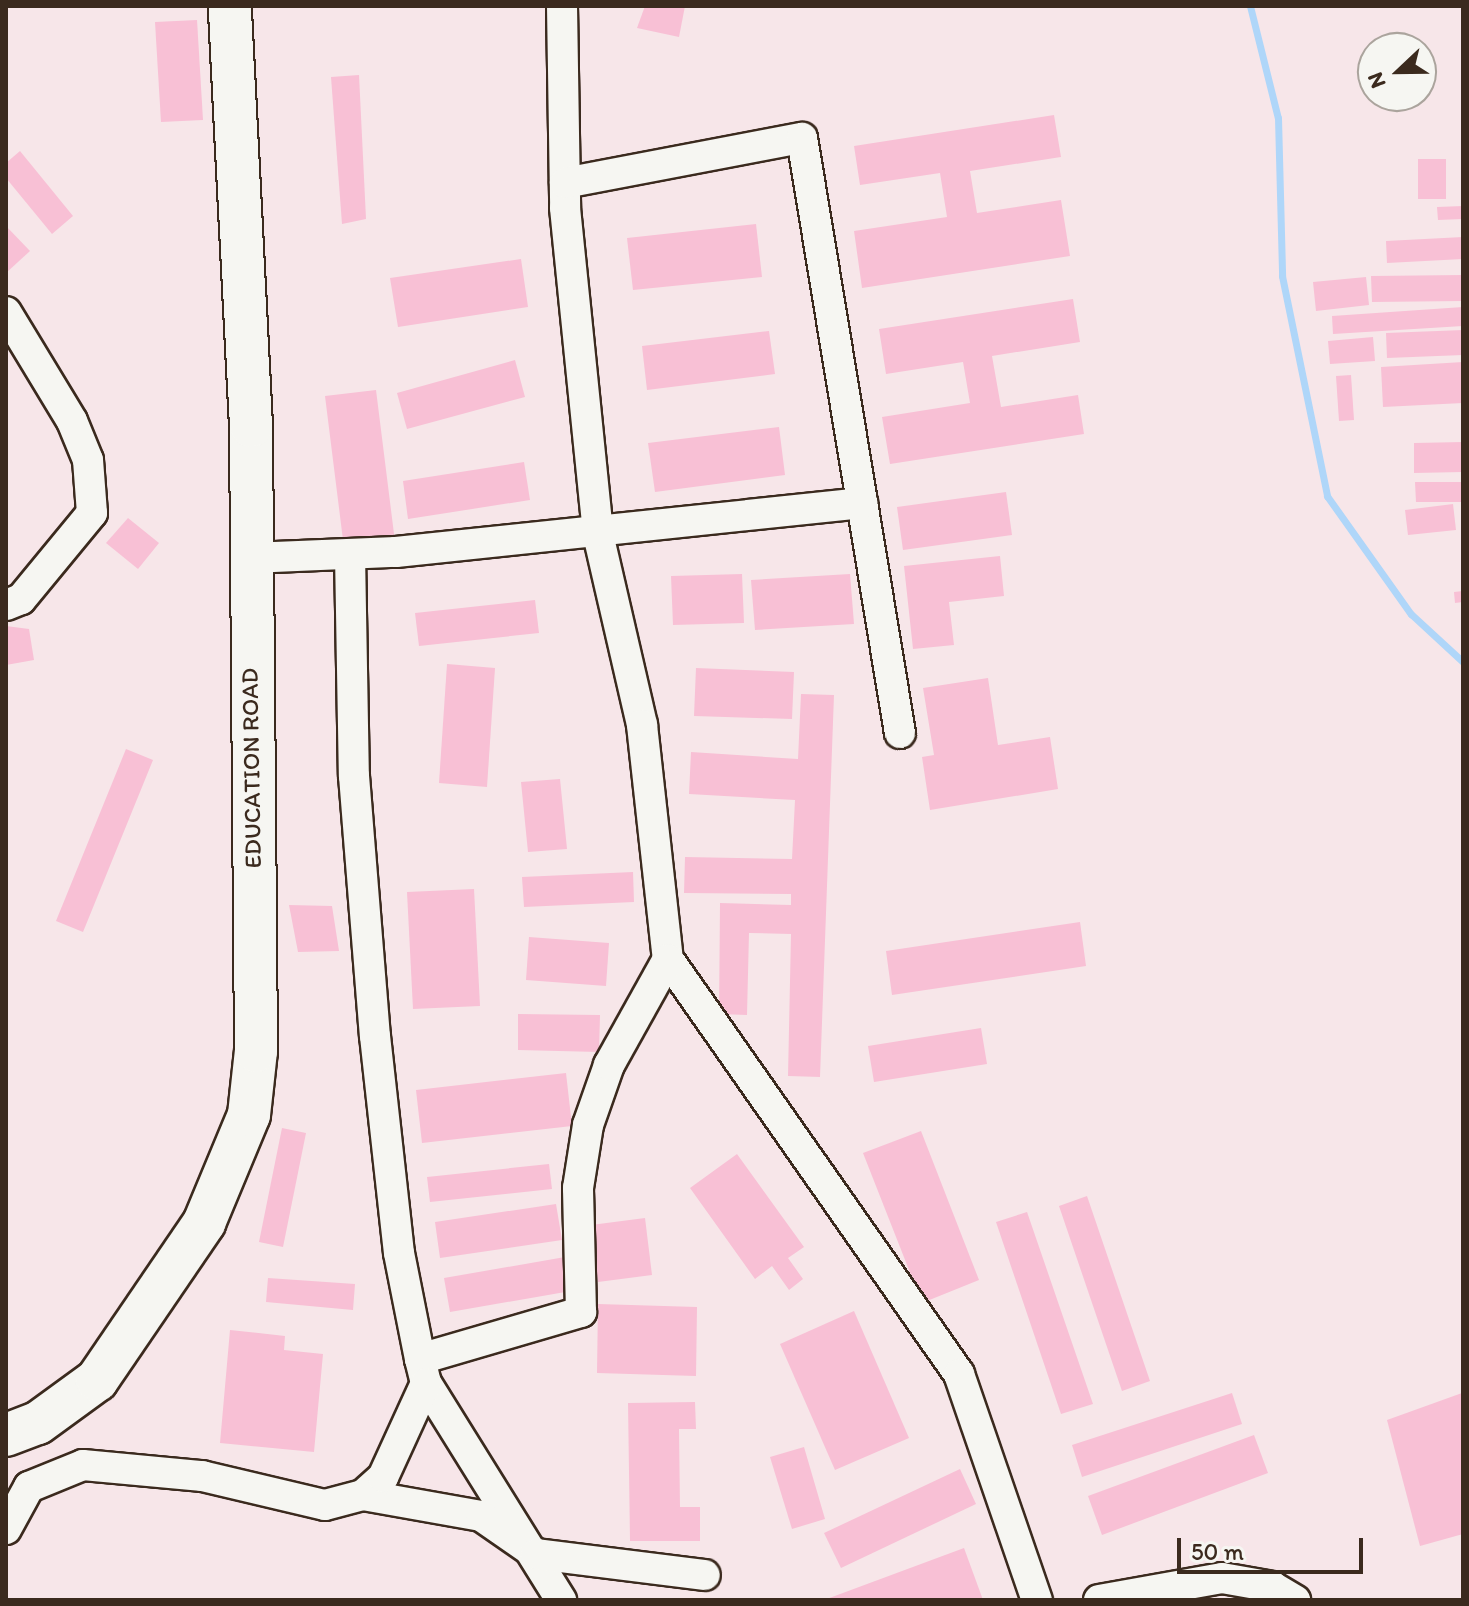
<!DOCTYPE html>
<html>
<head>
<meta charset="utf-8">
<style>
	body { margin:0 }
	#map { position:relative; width:1469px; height:1606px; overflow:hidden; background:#f7e6e9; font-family:Itim,sans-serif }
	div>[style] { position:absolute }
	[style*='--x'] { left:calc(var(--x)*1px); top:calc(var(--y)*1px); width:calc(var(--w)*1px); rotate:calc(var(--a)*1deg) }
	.stream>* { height:7px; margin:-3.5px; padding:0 3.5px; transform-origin:3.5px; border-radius:3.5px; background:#afd6f9 }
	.building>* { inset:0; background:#f8c0d5 }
	.roads { filter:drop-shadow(2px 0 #3b2a1e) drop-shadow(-2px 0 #3b2a1e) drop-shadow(0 2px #3b2a1e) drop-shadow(0 -2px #3b2a1e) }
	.street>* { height:30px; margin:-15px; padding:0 15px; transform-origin:15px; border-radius:15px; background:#f6f6f2 }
	.secondary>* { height:42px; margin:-21px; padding:0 21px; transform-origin:21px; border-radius:21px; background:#f6f6f2 }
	span { translate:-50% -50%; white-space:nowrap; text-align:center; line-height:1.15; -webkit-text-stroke:6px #f6f6f2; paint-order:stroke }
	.street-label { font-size:24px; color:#3b2a1e }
	.frame { position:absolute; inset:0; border:8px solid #3b2a1e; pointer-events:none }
	.north { position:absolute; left:1357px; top:32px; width:80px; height:80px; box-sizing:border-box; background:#f6f6f2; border:2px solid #aba49d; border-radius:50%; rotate:248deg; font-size:22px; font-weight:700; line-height:32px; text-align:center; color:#3b2a1e }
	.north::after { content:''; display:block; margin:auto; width:28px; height:36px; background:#3b2a1e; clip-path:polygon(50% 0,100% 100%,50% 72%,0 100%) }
	.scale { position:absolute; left:1177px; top:1538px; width:186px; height:36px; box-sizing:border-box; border:4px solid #3b2a1e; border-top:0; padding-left:10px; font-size:24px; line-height:28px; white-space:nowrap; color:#3b2a1e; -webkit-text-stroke:6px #f6f6f2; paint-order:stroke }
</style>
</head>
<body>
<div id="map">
	<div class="stream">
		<i style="--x:1250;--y:6;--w:115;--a:76"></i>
		<i style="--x:1278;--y:118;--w:158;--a:88.5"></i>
		<i style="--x:1282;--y:276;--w:225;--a:78.4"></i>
		<i style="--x:1327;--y:496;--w:145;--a:54.6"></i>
		<i style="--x:1411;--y:614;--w:71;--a:42.7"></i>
	</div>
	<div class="building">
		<i style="clip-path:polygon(645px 6px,685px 6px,679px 37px,637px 28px)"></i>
		<i style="clip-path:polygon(197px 20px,203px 120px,161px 122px,155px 22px)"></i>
		<i style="clip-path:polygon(359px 75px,366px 219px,342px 224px,331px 77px)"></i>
		<i style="clip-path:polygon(1054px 115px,1061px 157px,970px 171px,977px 213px,1061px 200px,1070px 256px,862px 288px,854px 231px,947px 217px,940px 173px,860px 185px,854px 146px)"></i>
		<i style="clip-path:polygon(20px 151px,73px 216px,52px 234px,6px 178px,6px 163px)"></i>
		<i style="clip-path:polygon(1418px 159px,1446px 159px,1446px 199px,1418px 199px)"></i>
		<i style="clip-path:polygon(1463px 206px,1463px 219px,1438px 220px,1437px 207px)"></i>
		<i style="clip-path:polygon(756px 224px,762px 277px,633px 290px,627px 238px)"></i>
		<i style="clip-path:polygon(6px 226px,30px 251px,6px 273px)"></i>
		<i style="clip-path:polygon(1463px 237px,1463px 259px,1387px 263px,1386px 241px)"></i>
		<i style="clip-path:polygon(521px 259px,528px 307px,398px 327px,390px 278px)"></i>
		<i style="clip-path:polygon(1463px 275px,1463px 301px,1372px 302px,1371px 276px)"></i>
		<i style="clip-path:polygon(1366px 277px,1369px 305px,1316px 311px,1313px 282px)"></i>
		<i style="clip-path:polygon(1073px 299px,1080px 342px,992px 356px,1001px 407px,1078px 395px,1084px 434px,890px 464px,882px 417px,970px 403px,963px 362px,886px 374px,879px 329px)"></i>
		<i style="clip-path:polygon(1463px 307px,1463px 326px,1333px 334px,1332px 316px)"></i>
		<i style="clip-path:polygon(1463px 330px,1463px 355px,1387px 358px,1386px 333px)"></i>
		<i style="clip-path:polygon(769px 331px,775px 374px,647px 390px,642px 346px)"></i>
		<i style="clip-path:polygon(1373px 337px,1375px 361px,1330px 364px,1328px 341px)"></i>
		<i style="clip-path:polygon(515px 360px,525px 397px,407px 429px,397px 393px)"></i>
		<i style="clip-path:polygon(1463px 362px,1463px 403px,1383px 407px,1381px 367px)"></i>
		<i style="clip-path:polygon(1351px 375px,1354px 420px,1339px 421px,1336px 376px)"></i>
		<i style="clip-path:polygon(376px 390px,395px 542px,344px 548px,325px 396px)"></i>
		<i style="clip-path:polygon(779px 427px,785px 475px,655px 492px,648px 443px)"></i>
		<i style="clip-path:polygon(1463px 442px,1463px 472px,1414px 473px,1414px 443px)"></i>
		<i style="clip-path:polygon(524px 462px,530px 500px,408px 519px,403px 481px)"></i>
		<i style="clip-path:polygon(1415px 482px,1463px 482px,1463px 502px,1416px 502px)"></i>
		<i style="clip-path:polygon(1006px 492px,1012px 535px,903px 550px,897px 507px)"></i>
		<i style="clip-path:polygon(1453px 504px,1456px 530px,1408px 535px,1405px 510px)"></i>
		<i style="clip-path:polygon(128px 518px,159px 543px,138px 569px,106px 543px)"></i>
		<i style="clip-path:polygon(1000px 556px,1004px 596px,949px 602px,954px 645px,913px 649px,904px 566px)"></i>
		<i style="clip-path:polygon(742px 574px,744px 623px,673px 625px,671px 576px)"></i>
		<i style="clip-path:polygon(850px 574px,854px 624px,755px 630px,751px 580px)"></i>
		<i style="clip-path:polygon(1463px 591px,1463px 602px,1455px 603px,1454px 592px)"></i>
		<i style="clip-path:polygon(535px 600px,539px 633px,419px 646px,415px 613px)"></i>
		<i style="clip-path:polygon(6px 626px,29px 629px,34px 660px,6px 665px)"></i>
		<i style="clip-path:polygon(447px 664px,495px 668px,487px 787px,439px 783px)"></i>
		<i style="clip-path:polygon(696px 668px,794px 672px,792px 719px,694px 716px)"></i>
		<i style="clip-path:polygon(988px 678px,998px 745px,1050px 737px,1058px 789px,930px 810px,922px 757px,934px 755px,923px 688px)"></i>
		<i style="clip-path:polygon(801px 694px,834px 695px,820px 1077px,788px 1076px,791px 934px,749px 933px,747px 1015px,719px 1014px,720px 903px,791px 905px,791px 894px,684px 893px,685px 857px,792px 859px,795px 800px,689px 794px,691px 752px,798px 759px)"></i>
		<i style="clip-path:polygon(126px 749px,153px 760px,83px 932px,56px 921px)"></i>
		<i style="clip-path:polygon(560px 779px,567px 849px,528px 852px,521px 782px)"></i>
		<i style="clip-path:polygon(633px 872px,634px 902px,524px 907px,522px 877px)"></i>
		<i style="clip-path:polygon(474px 889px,480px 1006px,413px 1009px,407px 892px)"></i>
		<i style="clip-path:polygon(289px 905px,332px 906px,339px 951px,298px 952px)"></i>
		<i style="clip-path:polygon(1080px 922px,1086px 966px,892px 995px,886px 951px)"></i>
		<i style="clip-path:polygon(529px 937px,609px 943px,606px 986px,526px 980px)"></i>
		<i style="clip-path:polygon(518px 1014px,600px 1015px,599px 1052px,518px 1050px)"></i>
		<i style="clip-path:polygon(981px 1028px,987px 1064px,874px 1082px,868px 1046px)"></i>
		<i style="clip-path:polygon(566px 1073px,572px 1126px,422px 1143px,416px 1090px)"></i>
		<i style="clip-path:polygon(282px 1128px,306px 1133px,283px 1247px,259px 1242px)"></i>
		<i style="clip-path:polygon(921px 1131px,979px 1280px,922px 1303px,863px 1153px)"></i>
		<i style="clip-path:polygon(737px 1154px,804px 1247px,788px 1258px,803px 1279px,789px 1290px,772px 1266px,755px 1279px,690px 1188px)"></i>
		<i style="clip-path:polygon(549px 1164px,552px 1189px,430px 1202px,427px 1177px)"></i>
		<i style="clip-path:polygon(1087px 1196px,1150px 1381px,1122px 1391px,1059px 1206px)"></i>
		<i style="clip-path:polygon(556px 1204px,562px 1240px,440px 1258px,435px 1222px)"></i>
		<i style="clip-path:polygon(1027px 1212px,1093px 1404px,1061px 1414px,996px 1222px)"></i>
		<i style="clip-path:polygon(645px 1218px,652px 1275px,598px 1282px,591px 1225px)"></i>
		<i style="clip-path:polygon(565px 1257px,571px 1291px,450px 1312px,444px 1278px)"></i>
		<i style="clip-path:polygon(268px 1278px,355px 1284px,353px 1310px,266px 1302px)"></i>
		<i style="clip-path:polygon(598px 1304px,697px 1307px,696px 1376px,597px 1373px)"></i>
		<i style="clip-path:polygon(854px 1311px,909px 1438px,835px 1470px,780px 1344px)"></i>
		<i style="clip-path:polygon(230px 1330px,285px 1336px,284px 1350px,323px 1354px,314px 1452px,220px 1443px)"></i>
		<i style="clip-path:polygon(1232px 1393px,1242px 1424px,1082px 1477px,1072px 1445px)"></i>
		<i style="clip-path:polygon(1462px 1393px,1463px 1534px,1420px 1546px,1387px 1420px)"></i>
		<i style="clip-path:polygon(695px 1402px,696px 1429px,679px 1429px,680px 1507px,700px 1507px,700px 1541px,630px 1541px,628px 1403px)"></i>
		<i style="clip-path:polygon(1254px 1435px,1268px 1473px,1102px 1535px,1088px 1496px)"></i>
		<i style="clip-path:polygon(804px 1447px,825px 1519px,792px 1529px,770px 1457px)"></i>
		<i style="clip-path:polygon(960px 1469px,976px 1504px,841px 1568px,824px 1533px)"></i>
		<i style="clip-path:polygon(964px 1548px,983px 1600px,824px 1600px)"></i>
	</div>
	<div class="roads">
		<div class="street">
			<i style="--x:562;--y:6;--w:202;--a:89.1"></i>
			<i style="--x:565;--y:208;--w:328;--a:84.2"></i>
			<i style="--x:598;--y:534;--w:196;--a:77"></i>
			<i style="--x:642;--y:725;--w:235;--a:83.7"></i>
			<i style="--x:668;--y:959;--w:507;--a:54.96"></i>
			<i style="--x:959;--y:1374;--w:239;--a:71"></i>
			<i style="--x:565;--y:183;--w:241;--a:-10.8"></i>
			<i style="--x:802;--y:138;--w:603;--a:80.65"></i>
			<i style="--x:6;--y:312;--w:127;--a:58.8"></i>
			<i style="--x:72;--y:421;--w:42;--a:67.7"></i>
			<i style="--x:88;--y:460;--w:53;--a:85.7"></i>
			<i style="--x:92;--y:513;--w:112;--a:129.5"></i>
			<i style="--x:21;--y:599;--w:16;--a:158"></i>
			<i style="--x:350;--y:554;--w:222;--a:89"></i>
			<i style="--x:354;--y:776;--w:261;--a:85.4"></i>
			<i style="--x:375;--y:1036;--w:218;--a:83.7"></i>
			<i style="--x:399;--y:1253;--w:108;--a:78.8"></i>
			<i style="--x:420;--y:1359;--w:25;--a:76"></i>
			<i style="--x:426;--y:1383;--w:256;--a:58.1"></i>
			<i style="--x:250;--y:558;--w:146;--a:-2.4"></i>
			<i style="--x:396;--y:552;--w:469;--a:-6"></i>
			<i style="--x:420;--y:1359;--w:168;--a:-16.3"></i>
			<i style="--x:581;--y:1312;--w:124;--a:-91.4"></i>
			<i style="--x:578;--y:1188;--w:64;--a:-81"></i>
			<i style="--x:588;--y:1125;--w:64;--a:-70.7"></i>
			<i style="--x:609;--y:1065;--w:121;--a:-60.9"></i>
			<i style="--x:363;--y:1495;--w:120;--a:10.1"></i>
			<i style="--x:481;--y:1516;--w:67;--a:34.6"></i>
			<i style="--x:536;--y:1554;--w:170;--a:7.1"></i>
			<i style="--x:6;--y:1529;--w:48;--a:-61.3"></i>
			<i style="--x:29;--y:1487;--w:58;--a:-22.2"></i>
			<i style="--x:83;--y:1465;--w:120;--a:5.3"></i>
			<i style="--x:202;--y:1476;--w:126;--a:13.3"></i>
			<i style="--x:325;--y:1505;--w:39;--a:-15"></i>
			<i style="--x:363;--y:1495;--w:27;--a:-42"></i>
			<i style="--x:383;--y:1477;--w:103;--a:-65.4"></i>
			<i style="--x:1099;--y:1600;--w:125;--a:-10.1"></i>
			<i style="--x:1222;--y:1578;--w:52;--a:10"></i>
			<i style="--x:1273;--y:1587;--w:26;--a:31"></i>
		</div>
		<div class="secondary">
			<i style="--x:6;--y:1435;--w:34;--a:-21"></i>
			<i style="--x:38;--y:1423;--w:73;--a:-36.1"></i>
			<i style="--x:97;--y:1380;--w:190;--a:-55.7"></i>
			<i style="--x:204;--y:1223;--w:117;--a:-67.4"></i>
			<i style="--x:249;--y:1115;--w:64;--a:-83.8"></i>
			<i style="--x:256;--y:1051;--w:625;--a:-90.46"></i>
			<i style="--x:251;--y:426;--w:421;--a:-92.9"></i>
		</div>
	</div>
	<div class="street-label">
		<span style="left:251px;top:768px;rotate:-91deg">EDUCATION ROAD</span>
	</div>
	<div class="frame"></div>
	<div class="north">N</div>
	<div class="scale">50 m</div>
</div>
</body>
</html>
